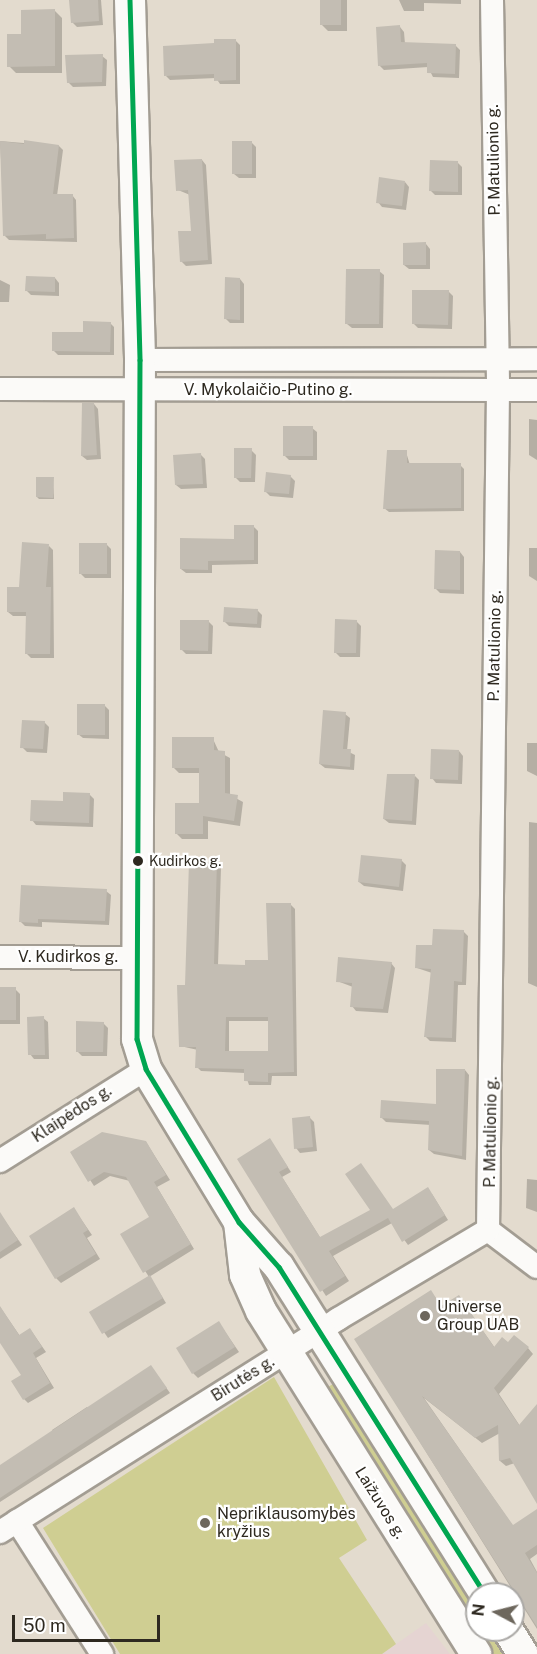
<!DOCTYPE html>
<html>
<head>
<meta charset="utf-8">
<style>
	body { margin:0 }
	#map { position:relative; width:537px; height:1654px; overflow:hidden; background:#e3dbce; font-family:"Public Sans",sans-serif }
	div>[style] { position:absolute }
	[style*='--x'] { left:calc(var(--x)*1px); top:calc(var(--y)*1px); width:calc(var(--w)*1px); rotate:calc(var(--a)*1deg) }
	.education>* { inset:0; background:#e5d4d2 }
	.green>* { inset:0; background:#cfce92 }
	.shadow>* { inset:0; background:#0003 }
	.building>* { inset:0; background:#c3bdb3 }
	.roads { filter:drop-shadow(2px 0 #a39d93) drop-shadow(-2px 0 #a39d93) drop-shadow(0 2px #a39d93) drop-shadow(0 -2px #a39d93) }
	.minor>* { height:22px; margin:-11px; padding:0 11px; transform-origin:11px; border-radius:11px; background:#fbfaf8 }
	.major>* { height:30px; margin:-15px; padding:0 15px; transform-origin:15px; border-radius:15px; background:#fbfaf8 }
	.bus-1>* { height:4.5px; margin:-2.25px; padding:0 2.25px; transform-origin:2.25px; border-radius:2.25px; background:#00a651 }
	.dots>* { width:16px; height:16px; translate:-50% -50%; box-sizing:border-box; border:3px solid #fff; border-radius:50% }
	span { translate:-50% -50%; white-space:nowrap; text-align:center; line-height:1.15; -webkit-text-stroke:4.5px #fff; paint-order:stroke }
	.bus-label { font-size:14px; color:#2e2920 }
	.left { translate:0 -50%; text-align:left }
	.street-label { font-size:16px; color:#2e2920 }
	.poi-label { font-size:16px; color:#2e2920 }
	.north { position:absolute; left:465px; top:1582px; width:60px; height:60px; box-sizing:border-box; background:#fff; border:2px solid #aba9a6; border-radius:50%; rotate:277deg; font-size:16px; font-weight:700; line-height:24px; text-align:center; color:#2e2920 }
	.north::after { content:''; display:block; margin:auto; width:21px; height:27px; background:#6d675d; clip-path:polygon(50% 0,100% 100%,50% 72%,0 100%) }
	.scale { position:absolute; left:12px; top:1615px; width:148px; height:27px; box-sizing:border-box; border:3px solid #2e2920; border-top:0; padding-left:8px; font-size:18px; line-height:21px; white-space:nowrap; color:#2e2920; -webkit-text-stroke:4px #fff; paint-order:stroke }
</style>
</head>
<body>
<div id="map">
	<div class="education">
		<i style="clip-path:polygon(426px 1623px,450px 1654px,382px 1654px)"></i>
	</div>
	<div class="green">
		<i style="clip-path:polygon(274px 1377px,367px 1540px,339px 1558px,396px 1644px,382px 1654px,120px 1654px,43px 1528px)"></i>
		<i style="clip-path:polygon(338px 1381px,477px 1600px,477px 1630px,496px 1630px,511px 1654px,491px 1654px,323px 1390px)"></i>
	</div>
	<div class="shadow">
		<i style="clip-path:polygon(71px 0,101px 0,103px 25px,77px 27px,72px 22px)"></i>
		<i style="clip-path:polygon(322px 0,347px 0,347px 31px,328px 31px,321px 24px)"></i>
		<i style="clip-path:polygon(399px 0,461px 0,461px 4px,424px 3px,424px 11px,404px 11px)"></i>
		<i style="clip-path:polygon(55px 11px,62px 18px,62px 73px,16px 73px,9px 66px,23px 36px)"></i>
		<i style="clip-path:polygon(400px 27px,404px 32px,405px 44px,455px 45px,460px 50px,459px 78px,433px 77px,428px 67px,384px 70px,379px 65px)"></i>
		<i style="clip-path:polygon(235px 40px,240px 45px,240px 84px,220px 84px,216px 78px,170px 80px,166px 76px,216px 45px)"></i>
		<i style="clip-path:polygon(102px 56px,107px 60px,106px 86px,73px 87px,68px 82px)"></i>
		<i style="clip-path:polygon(0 141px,59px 146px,63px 150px,57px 196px,72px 195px,76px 200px,77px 242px,9px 240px,5px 236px)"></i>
		<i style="clip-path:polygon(251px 142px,256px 147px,256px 178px,239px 178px,234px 174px)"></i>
		<i style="clip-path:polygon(202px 160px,206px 165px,212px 264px,186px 266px,181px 261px,192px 232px,190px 195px,178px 190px)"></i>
		<i style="clip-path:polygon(458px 163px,462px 167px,462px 195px,435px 195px,430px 190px)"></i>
		<i style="clip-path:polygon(405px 182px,409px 187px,406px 210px,382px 207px,378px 202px)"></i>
		<i style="clip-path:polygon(426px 244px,430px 249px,430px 269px,409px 269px,404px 265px)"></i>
		<i style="clip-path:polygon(379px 271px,384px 275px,383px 328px,352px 328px,347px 324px)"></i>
		<i style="clip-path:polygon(55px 278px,59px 283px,59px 296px,31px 295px,27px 291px)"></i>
		<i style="clip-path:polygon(240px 279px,244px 284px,244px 323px,230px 323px,226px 319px)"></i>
		<i style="clip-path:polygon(0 280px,10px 285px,9px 302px,0 302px)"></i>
		<i style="clip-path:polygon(448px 291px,453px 296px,452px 329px,418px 328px,414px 324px)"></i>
		<i style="clip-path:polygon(110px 323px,114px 327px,114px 355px,58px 355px,54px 351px)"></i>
		<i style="clip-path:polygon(94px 404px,98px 409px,101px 459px,87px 460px,82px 456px)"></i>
		<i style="clip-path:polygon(529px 419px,537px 420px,537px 460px,529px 455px)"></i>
		<i style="clip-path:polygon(312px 428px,317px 432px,317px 460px,289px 460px,284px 455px)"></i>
		<i style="clip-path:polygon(251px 450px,256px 455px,255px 482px,240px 482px,235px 477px)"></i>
		<i style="clip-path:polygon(406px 452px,410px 465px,460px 465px,464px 469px,464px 511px,389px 512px,384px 508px)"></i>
		<i style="clip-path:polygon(201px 455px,205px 459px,207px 488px,181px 489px,176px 485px)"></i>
		<i style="clip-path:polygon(290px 476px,295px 481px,293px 498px,270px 496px,265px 491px)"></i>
		<i style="clip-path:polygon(53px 479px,54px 499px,39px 499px,37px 497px)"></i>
		<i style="clip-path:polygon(253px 526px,258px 531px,258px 564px,212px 565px,212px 573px,186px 573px,181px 569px,236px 541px)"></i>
		<i style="clip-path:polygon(107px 545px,111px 549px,111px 578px,85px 578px,80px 573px)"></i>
		<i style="clip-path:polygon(49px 546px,53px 550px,54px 658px,31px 658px,27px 654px,27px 616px,13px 616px,8px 612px)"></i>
		<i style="clip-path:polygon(529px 548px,537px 548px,537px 581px,529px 576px)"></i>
		<i style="clip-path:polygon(460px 552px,464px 557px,464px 594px,440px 593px,436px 589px)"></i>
		<i style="clip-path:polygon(257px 610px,262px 615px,261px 628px,229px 626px,225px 622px)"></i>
		<i style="clip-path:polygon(208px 621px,213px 626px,212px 654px,186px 654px,182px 650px)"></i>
		<i style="clip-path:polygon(356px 621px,361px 626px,360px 657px,340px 657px,335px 652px)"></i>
		<i style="clip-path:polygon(105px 706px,109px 710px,109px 739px,83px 738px,78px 734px)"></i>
		<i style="clip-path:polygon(345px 714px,350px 718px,347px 751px,355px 755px,354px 770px,325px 768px,320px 764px)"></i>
		<i style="clip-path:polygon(44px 722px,49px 727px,47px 753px,27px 752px,22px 747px)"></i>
		<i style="clip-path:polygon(213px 739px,219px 752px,230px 758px,230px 795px,243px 802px,240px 826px,208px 821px,208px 839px,182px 839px,176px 833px,201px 805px,201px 773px,179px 773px,173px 767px)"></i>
		<i style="clip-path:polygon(527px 743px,537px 743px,537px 776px,527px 771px)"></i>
		<i style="clip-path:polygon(459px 751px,463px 756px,462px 784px,436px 783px,432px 778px)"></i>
		<i style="clip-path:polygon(415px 776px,419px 780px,416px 825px,389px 823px,384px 819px)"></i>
		<i style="clip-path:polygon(89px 794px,94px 799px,93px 827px,36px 825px,32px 820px)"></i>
		<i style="clip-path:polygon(529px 822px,537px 823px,537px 987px,528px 983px)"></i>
		<i style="clip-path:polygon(401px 860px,406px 865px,403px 891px,364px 886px,359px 882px)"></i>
		<i style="clip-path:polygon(evenodd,217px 864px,221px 868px,218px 965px,246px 966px,269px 961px,291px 905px,295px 909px,297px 1076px,272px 1076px,271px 1085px,249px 1085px,245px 1073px,201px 1071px,197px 1067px,198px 1050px,180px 1046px,187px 986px,217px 864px,229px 1021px,269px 1021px,270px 1053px,229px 1053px,229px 1021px)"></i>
		<i style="clip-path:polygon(106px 891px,111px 895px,109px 925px,42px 922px,42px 927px,25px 926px,20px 921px)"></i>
		<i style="clip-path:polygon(463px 931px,468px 936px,466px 985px,458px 985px,456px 1042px,430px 1041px,425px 1036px,432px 973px,417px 968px,434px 947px)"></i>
		<i style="clip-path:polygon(391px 963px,395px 968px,388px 1013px,356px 1011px,352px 1006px,353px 987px,337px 981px)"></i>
		<i style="clip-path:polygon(0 989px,15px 989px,20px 994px,20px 1024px,0 1024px)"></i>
		<i style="clip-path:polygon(43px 1018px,48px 1022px,49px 1059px,34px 1059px,30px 1054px)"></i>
		<i style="clip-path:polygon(103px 1023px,108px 1028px,107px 1056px,82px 1056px,77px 1051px)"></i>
		<i style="clip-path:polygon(465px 1070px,469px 1075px,466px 1160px,434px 1154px,429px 1150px,431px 1125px,386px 1122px,381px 1117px,437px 1105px)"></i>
		<i style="clip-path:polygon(310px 1118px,314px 1122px,317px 1151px,300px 1153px,296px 1148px)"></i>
		<i style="clip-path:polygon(270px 1140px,291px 1172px,282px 1177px,321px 1239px,432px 1194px,448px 1220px,408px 1245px,392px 1223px,333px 1256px,349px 1281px,326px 1296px,239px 1160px)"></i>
		<i style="clip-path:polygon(146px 1142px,170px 1180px,157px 1187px,194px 1249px,149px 1277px,122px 1235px,151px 1218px,130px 1181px,110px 1176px,94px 1186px,72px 1152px)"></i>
		<i style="clip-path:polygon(527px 1179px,537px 1180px,537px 1212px,526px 1208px)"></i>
		<i style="clip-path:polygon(74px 1209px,92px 1235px,87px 1238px,100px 1259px,61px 1283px,56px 1278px)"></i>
		<i style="clip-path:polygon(0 1214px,22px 1245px,0 1259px)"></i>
		<i style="clip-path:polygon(150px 1277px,166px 1303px,108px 1338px,91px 1313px)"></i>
		<i style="clip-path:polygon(431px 1292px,443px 1307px,459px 1297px,495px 1348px,508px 1344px,528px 1348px,533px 1354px,499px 1394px,520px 1426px,537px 1406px,537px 1501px,515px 1463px,506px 1466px,500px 1461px,500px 1433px,482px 1443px,424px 1398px,513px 1526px,537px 1511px,537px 1554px,530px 1559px,537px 1572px,537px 1629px,356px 1340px)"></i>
		<i style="clip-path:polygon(0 1307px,20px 1336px,30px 1329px,46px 1352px,36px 1358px,54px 1388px,28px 1403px,24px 1399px,23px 1376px,0 1340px)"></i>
		<i style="clip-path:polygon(219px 1323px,239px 1352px,198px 1378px,193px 1373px)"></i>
		<i style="clip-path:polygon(155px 1372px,170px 1393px,0 1502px,0 1467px,54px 1434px,52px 1430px,87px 1407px,90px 1410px)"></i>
	</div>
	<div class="building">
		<i style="clip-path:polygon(69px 0,98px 0,99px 21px,71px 23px)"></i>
		<i style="clip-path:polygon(320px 0,341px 0,341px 25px,320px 25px)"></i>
		<i style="clip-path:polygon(55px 9px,55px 66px,7px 67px,7px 34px,21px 34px,21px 10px)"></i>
		<i style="clip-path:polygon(400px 25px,401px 42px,456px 44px,455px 74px,427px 73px,427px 63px,378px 66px,376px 27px)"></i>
		<i style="clip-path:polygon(214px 39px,236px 39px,236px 80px,214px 81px,214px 74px,164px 76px,163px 46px,214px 43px)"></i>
		<i style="clip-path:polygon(103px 54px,102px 82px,67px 83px,65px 55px)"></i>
		<i style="clip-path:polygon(24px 140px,59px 145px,53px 194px,73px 194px,74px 238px,46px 239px,46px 234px,3px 236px,0 141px,24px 144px)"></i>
		<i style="clip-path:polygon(232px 141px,252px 141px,252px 174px,232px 174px)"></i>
		<i style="clip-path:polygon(202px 159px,208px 260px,180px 262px,178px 231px,191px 231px,188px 190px,176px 191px,174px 160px)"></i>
		<i style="clip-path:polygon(430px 160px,458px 161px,458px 192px,429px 191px)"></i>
		<i style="clip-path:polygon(379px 177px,405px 181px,402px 206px,376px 203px)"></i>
		<i style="clip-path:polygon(426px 242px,426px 265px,403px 265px,403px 243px)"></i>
		<i style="clip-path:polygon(346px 269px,380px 269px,379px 324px,345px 324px)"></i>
		<i style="clip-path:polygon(26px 276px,55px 277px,55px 292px,25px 291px)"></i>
		<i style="clip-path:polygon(225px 277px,240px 278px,240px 320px,224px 319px)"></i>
		<i style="clip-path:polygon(412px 290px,449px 290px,448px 325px,412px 324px)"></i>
		<i style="clip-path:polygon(83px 321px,111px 322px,110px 352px,52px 351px,52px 332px,83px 332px)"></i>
		<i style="clip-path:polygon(82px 403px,94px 403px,97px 455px,81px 456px)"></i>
		<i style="clip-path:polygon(283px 426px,313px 426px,313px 456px,283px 456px)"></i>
		<i style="clip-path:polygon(234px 448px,252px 448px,251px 478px,234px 478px)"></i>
		<i style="clip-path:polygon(387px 450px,407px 450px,407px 463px,461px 463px,461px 508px,383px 509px)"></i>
		<i style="clip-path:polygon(201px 453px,203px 484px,175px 485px,173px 455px)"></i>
		<i style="clip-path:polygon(266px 472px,291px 475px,289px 494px,264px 492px)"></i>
		<i style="clip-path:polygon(36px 477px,54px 477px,53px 498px,36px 497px)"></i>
		<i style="clip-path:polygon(234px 525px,254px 525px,254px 560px,208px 561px,208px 570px,180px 569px,180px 538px,234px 539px)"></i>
		<i style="clip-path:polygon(22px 542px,49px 544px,46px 587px,51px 587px,50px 654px,25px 654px,26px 612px,7px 612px,7px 587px,19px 587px)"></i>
		<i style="clip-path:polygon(79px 543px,107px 543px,107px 574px,79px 574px)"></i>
		<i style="clip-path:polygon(435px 550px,460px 551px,460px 590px,434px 589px)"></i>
		<i style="clip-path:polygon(224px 607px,258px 609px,257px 624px,223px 622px)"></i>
		<i style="clip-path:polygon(335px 619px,357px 620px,356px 653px,334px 653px)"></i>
		<i style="clip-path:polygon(180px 620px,209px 620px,208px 651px,180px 650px)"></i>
		<i style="clip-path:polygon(77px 704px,105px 704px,105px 735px,77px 735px)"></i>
		<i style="clip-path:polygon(323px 710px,346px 712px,343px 749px,351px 749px,350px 767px,319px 764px)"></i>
		<i style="clip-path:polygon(22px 720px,45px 721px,43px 749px,20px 748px)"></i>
		<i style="clip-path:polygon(172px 737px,214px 737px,214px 750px,225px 751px,225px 793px,238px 795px,234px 821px,203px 816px,203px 834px,175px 834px,175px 803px,199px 803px,199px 768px,172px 768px)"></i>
		<i style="clip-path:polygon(431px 749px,459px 750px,458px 780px,430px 779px)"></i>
		<i style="clip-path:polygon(387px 774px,415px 774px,412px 821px,383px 819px)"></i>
		<i style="clip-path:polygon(63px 792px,90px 793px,89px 823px,30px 821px,31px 800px,63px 801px)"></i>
		<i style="clip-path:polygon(361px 855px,402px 859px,399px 887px,358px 882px)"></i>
		<i style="clip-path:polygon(evenodd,189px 862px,217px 862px,214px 964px,245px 965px,245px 960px,268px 960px,266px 903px,291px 903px,294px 1072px,268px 1073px,268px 1082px,244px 1081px,244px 1069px,195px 1068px,196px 1047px,179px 1047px,177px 985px,185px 985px,189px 862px,226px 1017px,268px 1017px,268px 1051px,225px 1051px,226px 1017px)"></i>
		<i style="clip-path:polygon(21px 885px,107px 889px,105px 921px,38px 919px,38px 923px,19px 922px)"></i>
		<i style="clip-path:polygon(433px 929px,464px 930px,462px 982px,454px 981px,452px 1038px,424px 1037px,431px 969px,415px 968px,416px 945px,432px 945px)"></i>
		<i style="clip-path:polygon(338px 957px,392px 962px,383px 1009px,350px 1007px,352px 983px,336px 982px)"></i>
		<i style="clip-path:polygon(0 987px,16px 987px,16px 1020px,0 1020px)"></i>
		<i style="clip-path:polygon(44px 1016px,45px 1055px,28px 1055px,27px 1017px)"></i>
		<i style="clip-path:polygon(76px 1021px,104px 1022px,103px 1052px,76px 1052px)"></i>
		<i style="clip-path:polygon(436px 1069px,465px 1069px,462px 1156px,428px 1150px,429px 1121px,380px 1118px,381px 1100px,436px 1104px)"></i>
		<i style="clip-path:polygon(310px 1116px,313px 1147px,294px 1149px,292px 1118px)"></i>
		<i style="clip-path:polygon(102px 1132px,146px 1141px,166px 1175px,154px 1182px,191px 1244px,143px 1273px,120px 1234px,149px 1217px,126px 1177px,104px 1172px,88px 1182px,70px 1152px)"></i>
		<i style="clip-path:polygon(270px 1138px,288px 1167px,279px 1172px,320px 1237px,370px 1210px,345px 1174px,361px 1163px,393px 1209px,428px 1187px,445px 1215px,402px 1242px,388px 1218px,329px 1251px,345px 1276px,320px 1292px,237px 1159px)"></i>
		<i style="clip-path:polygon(74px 1207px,88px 1230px,83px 1233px,96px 1254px,55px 1279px,29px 1236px)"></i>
		<i style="clip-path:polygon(0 1212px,18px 1240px,0 1252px)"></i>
		<i style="clip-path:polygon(150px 1275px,163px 1298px,102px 1334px,89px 1312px)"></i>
		<i style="clip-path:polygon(431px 1290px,441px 1306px,459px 1295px,494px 1347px,502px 1337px,508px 1342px,514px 1335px,529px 1347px,494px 1388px,519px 1425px,537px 1404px,537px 1504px,510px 1458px,499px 1461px,498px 1425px,475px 1438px,422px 1396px,513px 1525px,537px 1509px,537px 1545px,525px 1553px,537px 1573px,537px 1627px,354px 1339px)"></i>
		<i style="clip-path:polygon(0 1306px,19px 1335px,30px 1328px,42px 1347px,33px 1353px,50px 1383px,23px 1400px,11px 1381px,21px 1375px,0 1343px)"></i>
		<i style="clip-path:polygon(219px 1321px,235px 1347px,192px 1374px,176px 1348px)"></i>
		<i style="clip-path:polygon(151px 1365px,167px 1388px,0 1498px,0 1465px)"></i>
	</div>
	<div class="roads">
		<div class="minor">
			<i style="--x:492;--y:0;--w:390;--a:89.1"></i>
			<i style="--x:498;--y:390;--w:840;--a:90.68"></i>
			<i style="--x:488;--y:1230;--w:61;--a:37.1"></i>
			<i style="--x:140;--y:360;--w:397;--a:-0.1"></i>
			<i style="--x:0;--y:389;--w:537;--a:0.11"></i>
			<i style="--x:0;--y:957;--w:136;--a:0.4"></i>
			<i style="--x:0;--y:1161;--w:173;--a:-32.2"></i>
			<i style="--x:17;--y:1521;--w:158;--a:57.4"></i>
			<i style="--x:0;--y:1532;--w:400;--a:-32.2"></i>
			<i style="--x:338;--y:1319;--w:174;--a:-30.7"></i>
		</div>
		<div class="major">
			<i style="--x:130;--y:0;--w:360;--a:88.4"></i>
			<i style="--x:140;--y:360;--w:679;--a:90.25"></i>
			<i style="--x:137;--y:1039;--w:31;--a:73"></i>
			<i style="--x:146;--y:1069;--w:179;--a:58.7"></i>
			<i style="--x:239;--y:1222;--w:60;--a:48.4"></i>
			<i style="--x:279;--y:1267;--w:386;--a:57.8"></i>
			<i style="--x:239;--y:1222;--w:53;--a:83.5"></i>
			<i style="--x:245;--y:1275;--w:39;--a:66"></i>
			<i style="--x:261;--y:1311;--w:405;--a:57.9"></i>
			<i style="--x:508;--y:1630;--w:28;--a:58"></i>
		</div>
	</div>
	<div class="bus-1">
		<i style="--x:130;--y:0;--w:360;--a:88.4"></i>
		<i style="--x:140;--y:360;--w:679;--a:90.25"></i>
		<i style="--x:137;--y:1039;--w:31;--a:73"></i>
		<i style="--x:146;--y:1069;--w:179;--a:58.7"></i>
		<i style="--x:239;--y:1222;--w:60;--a:48.4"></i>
		<i style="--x:279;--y:1267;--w:386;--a:57.8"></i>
	</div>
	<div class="dots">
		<i style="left:138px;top:861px;background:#2e2920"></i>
		<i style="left:425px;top:1316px;background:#6d675d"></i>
		<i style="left:205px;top:1523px;background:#6d675d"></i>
	</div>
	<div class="bus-label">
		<span class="left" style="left:149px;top:861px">Kudirkos g.</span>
	</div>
	<div class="street-label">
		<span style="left:494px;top:160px;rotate:-91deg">P. Matulionio g.</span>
		<span style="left:268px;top:390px">V. Mykolaičio-Putino g.</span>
		<span style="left:495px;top:646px;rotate:-89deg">P. Matulionio g.</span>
		<span style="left:68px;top:957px">V. Kudirkos g.</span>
		<span style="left:72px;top:1114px;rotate:-33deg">Klaipėdos g.</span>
		<span style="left:491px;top:1132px;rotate:-89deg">P. Matulionio g.</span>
		<span style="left:243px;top:1379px;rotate:-32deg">Birutės g.</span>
		<span style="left:380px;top:1503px;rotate:58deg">Laižuvos g.</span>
	</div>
	<div class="poi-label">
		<span class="left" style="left:437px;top:1316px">Universe<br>Group UAB</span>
		<span class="left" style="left:217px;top:1523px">Nepriklausomybės<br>kryžius</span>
	</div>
	<div class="north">N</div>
	<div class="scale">50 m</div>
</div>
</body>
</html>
